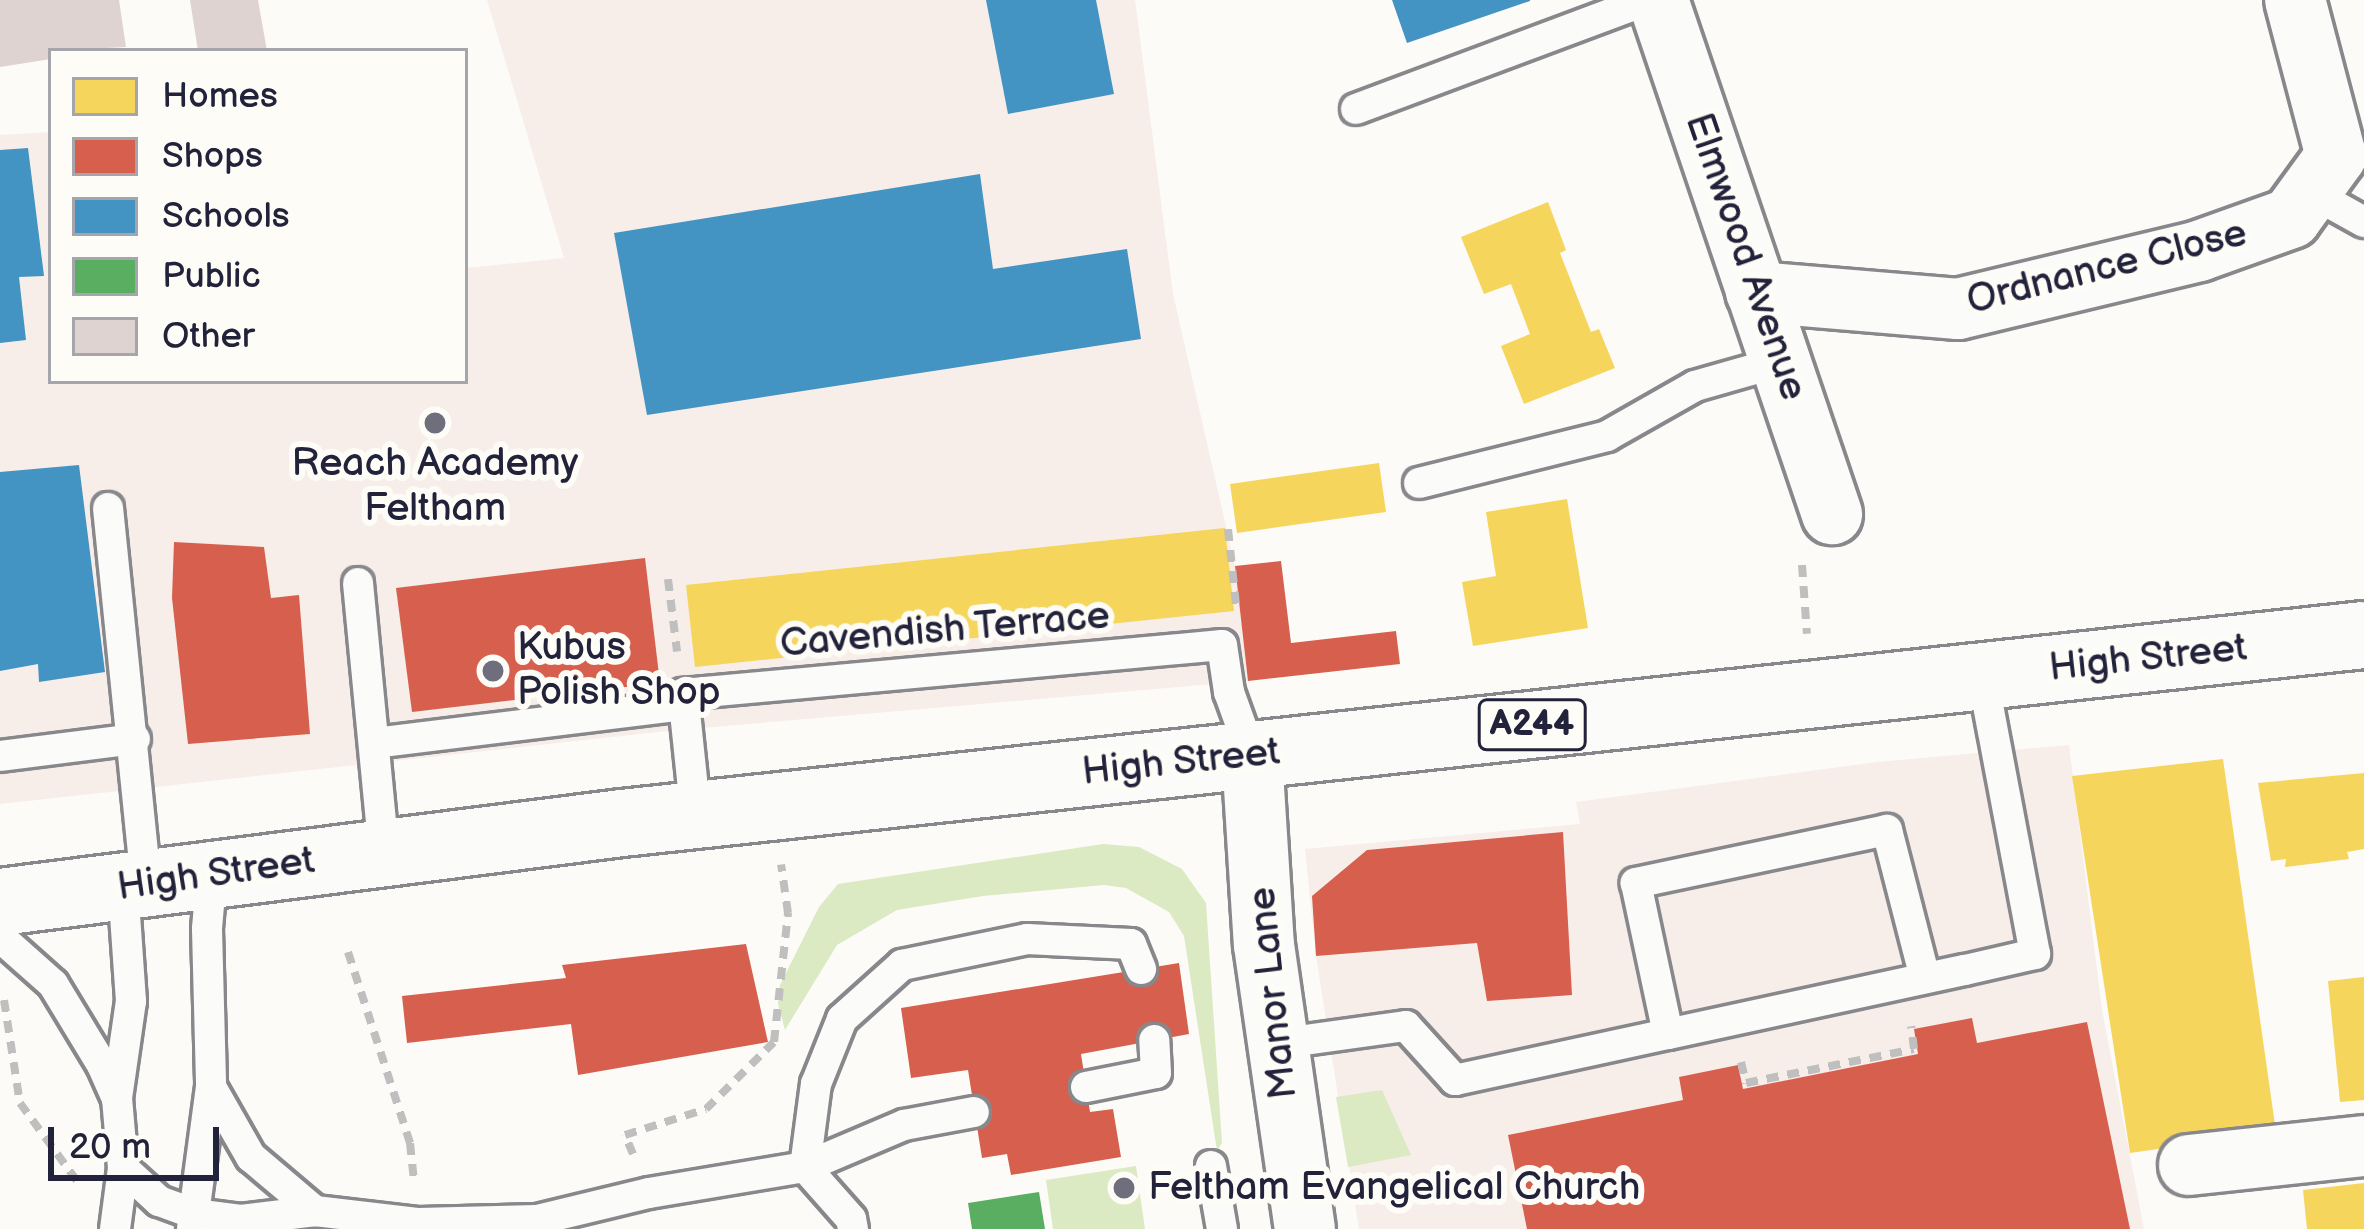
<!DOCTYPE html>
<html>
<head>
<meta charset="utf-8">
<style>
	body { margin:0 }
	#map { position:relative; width:2364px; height:1229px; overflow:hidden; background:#fcfbf8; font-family:"Balsamiq Sans",sans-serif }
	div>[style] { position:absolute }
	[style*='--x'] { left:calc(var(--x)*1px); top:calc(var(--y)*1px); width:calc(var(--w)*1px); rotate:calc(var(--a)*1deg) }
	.built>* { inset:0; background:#f7ede9 }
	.green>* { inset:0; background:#dbeac2 }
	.homes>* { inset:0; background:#f6d55c }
	.shops>* { inset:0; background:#d6604d }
	.schools>* { inset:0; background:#4393c3 }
	.public>* { inset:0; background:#5aae61 }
	.building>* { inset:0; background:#dfd3d1 }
	.path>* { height:8px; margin-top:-4px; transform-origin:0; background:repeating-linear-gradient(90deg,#bfbfc0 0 12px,transparent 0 21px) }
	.roads { filter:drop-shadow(3px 0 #88888c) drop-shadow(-3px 0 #88888c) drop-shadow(0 3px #88888c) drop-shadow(0 -3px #88888c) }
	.lane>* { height:30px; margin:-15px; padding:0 15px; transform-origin:15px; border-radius:15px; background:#fbfbf9 }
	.street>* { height:60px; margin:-30px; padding:0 30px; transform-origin:30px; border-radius:30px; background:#fbfbf9 }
	.primary>* { height:66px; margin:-33px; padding:0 33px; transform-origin:33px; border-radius:33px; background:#fbfbf9 }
	.dots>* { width:33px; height:33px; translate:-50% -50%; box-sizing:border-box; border:6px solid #fdfcf7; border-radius:50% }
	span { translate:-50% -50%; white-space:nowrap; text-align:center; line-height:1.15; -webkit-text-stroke:12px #fdfcf7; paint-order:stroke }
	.shield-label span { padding:3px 9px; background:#fdfcf7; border:3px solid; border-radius:9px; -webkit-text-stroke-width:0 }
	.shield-label { font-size:36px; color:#22223b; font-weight:700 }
	.street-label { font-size:39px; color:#22223b }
	.poi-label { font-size:39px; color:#22223b }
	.left { translate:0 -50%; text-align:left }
	.legend { position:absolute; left:48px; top:48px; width:420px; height:336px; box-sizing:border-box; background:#fdfcf7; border:3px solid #a5a5ac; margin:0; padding:15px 21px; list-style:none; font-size:36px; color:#22223b }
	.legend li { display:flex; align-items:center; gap:24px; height:60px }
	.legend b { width:60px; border:3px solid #a5a5ac }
	.scale { position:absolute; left:48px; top:1127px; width:171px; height:54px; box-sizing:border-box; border:6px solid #22223b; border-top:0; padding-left:15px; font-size:36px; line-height:42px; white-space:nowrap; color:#22223b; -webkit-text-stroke:9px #fdfcf7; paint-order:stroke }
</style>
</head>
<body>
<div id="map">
	<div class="built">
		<i style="clip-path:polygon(487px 0,1135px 0,1173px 294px,1235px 566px,1248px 681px,667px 731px,0 804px,0 135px,51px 132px,51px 381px,465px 381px,465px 268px,564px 258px)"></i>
		<i style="clip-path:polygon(2069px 745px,2102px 1010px,2144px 1229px,1359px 1229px,1316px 956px,1305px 849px,1580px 824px,1576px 802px,1877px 762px)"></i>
	</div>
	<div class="green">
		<i style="clip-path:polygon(1103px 844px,1139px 847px,1182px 869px,1206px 903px,1222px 1143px,1217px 1151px,1184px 936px,1169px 912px,1126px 888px,1104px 885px,983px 896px,897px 910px,837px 945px,785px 1030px,778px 1004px,780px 985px,819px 907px,838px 884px)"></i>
		<i style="clip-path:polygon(1382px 1090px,1411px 1155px,1348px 1167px,1336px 1097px)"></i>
		<i style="clip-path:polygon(1136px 1166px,1145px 1229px,1053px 1229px,1046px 1180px)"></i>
	</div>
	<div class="homes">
		<i style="clip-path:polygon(1548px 202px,1566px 250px,1560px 253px,1591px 332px,1599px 329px,1615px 368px,1524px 404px,1501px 346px,1530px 334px,1511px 284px,1484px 294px,1461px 237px)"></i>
		<i style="clip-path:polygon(1379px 463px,1386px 512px,1237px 533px,1230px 484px)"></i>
		<i style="clip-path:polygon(1567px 499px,1588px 628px,1473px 646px,1462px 582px,1496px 576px,1486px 512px)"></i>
		<i style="clip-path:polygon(1225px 528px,1234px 611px,695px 667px,686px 585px)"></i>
		<i style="clip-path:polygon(2223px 759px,2276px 1132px,2130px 1153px,2072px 776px)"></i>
		<i style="clip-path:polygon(2364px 773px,2364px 849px,2347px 852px,2349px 859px,2285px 867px,2286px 859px,2271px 861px,2258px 783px)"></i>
		<i style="clip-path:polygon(2364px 977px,2364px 1100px,2340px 1102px,2328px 981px)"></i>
		<i style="clip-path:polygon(2364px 1183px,2364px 1229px,2307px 1229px,2303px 1190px)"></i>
	</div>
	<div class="shops">
		<i style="clip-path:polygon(174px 542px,264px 547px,271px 598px,299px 595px,310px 734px,188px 744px,172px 598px)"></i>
		<i style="clip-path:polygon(645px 558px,660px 683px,412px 712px,396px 588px)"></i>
		<i style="clip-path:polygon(1281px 561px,1291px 643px,1396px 631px,1400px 664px,1248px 681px,1235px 566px)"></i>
		<i style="clip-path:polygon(1563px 832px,1572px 995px,1487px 1001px,1477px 943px,1316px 956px,1312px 896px,1367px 850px)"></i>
		<i style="clip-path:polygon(746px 944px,768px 1042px,578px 1075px,571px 1024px,407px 1043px,402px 996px,566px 978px,562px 965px)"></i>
		<i style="clip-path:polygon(1179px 963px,1189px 1034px,1081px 1054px,1090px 1112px,1113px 1109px,1121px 1157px,1011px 1175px,1007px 1154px,982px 1158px,968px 1070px,911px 1078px,901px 1008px)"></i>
		<i style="clip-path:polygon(1972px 1018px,1977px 1043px,2087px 1022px,2130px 1229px,1527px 1229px,1508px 1135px,1683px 1100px,1679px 1077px,1738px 1065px,1743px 1089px,1918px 1054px,1914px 1029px)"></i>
	</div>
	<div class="schools">
		<i style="clip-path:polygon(986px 0,1096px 0,1114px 94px,1008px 114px)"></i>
		<i style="clip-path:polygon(1392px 0,1530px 0,1530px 1px,1407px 43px)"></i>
		<i style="clip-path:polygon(28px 148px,44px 276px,19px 277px,26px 340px,0 343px,0 150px)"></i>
		<i style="clip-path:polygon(980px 174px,993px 269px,1127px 249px,1141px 339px,647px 415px,614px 233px)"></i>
		<i style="clip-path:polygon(79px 465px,105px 672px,39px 682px,38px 664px,0 671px,0 472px)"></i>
	</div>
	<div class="public">
		<i style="clip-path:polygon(1039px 1192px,1045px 1229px,972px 1229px,968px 1203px)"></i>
	</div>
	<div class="building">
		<i style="clip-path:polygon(0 0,119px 0,126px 47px,51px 51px,51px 59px,0 67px)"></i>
		<i style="clip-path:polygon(190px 0,258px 0,267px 51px,198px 51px)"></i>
	</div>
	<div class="path">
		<i style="--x:1228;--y:529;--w:76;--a:84"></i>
		<i style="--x:1802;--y:565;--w:69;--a:85.9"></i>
		<i style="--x:668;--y:579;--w:73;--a:82.9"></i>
		<i style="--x:348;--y:952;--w:201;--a:72"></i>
		<i style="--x:410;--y:1143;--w:37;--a:84"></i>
		<i style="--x:4;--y:1000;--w:104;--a:81.2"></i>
		<i style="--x:20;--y:1103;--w:97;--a:53.8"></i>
		<i style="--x:1741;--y:1062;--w:22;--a:77"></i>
		<i style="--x:1746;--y:1083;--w:171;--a:-11.4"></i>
		<i style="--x:1914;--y:1049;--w:23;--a:-97"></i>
		<i style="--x:633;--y:1154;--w:21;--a:-113"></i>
		<i style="--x:625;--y:1135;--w:85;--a:-17.8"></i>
		<i style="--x:706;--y:1109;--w:95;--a:-44.6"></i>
		<i style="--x:774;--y:1042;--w:130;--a:-83.8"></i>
		<i style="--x:788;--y:913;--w:49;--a:-98.1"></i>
	</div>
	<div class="roads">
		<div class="lane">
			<i style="--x:1356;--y:109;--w:312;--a:-20.5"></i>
			<i style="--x:2310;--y:192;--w:62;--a:29.1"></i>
			<i style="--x:1419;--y:483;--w:194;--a:-14"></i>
			<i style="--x:1607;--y:436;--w:101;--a:-29.6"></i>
			<i style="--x:1695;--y:386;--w:87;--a:-15.9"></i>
			<i style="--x:108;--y:508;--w:379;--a:84.2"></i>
			<i style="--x:358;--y:583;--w:271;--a:84.5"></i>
			<i style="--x:374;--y:743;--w:313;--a:-7"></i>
			<i style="--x:0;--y:756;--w:136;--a:-7.2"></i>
			<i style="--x:696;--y:817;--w:124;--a:-96"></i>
			<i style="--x:683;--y:694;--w:541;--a:-5.19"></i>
			<i style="--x:1222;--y:645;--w:48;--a:81.5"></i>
			<i style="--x:1229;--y:692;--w:68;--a:70.2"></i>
			<i style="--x:220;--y:872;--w:24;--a:114"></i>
			<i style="--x:210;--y:894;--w:35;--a:95"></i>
			<i style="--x:207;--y:929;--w:158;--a:88.5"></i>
			<i style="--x:211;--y:1087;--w:81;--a:60.3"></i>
			<i style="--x:251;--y:1157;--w:84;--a:40.2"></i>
			<i style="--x:0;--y:937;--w:71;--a:41.6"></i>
			<i style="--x:53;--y:984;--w:95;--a:58.8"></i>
			<i style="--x:102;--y:1065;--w:36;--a:66"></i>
			<i style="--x:117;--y:1098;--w:70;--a:85.1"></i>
			<i style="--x:123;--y:1168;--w:49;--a:42.5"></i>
			<i style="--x:159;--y:1201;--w:37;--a:20"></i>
			<i style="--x:194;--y:1214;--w:47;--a:7.3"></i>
			<i style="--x:241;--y:1220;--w:75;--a:-6.9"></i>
			<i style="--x:315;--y:1211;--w:105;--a:6.6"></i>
			<i style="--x:419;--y:1223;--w:118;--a:-1.5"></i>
			<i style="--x:537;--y:1220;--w:115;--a:-13.6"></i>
			<i style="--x:649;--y:1193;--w:158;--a:-9.5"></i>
			<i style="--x:805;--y:1167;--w:108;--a:-23"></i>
			<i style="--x:904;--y:1125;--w:71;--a:-10.5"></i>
			<i style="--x:1925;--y:978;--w:153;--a:-104.4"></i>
			<i style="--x:1887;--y:830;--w:257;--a:168.1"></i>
			<i style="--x:1636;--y:883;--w:154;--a:78"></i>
			<i style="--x:1668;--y:1034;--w:304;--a:-12.2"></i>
			<i style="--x:1965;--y:970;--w:72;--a:-12.9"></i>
			<i style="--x:2035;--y:954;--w:281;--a:-100.7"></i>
			<i style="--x:1276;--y:1044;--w:131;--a:-7.9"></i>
			<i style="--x:1406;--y:1026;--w:73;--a:47.8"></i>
			<i style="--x:1455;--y:1080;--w:218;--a:-12.2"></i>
			<i style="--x:1086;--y:1087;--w:71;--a:-11.3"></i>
			<i style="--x:1156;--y:1073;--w:33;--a:-93"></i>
			<i style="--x:117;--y:1098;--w:98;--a:-81.8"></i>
			<i style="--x:131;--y:1001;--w:113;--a:-94"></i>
			<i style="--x:1211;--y:1166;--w:64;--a:80.1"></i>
			<i style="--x:115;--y:1229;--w:62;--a:-82.5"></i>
			<i style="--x:192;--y:1229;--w:143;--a:-82.4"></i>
			<i style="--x:853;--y:1229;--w:10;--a:-101"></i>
			<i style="--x:851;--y:1219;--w:69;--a:-131.5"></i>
			<i style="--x:805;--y:1167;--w:84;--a:-82.5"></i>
			<i style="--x:816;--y:1084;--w:70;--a:-68.2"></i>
			<i style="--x:842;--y:1019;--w:81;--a:-42"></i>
			<i style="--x:902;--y:965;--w:128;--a:-11.7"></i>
			<i style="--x:1027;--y:939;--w:104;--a:2.8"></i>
			<i style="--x:1131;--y:944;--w:27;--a:68"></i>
		</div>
		<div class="street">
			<i style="--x:1658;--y:0;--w:543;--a:71.3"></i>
			<i style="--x:1756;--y:292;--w:203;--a:4.8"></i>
			<i style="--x:1958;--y:309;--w:248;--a:-13.5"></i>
			<i style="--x:2199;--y:251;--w:98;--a:-19.7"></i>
			<i style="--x:2291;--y:218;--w:77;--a:-54"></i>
			<i style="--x:2336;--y:156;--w:161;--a:-104.7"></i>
			<i style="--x:1252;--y:756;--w:189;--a:86.4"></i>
			<i style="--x:1264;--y:945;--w:287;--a:81.8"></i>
			<i style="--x:2189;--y:1165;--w:176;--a:-6.2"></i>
		</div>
		<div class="primary">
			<i style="--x:0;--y:902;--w:627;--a:-7.24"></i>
			<i style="--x:622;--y:823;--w:1752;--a:-6.16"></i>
		</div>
	</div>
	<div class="dots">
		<i style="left:435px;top:423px;background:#6e6e7d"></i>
		<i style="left:493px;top:671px;background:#6e6e7d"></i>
		<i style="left:1124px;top:1188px;background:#6e6e7d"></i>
	</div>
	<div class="shield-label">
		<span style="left:1532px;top:725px">A244</span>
	</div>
	<div class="street-label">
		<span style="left:1745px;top:257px;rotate:71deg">Elmwood Avenue</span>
		<span style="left:2107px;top:268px;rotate:-14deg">Ordnance Close</span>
		<span style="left:945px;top:631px;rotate:-5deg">Cavendish Terrace</span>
		<span style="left:2148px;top:659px;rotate:-6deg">High Street</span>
		<span style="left:1181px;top:763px;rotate:-6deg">High Street</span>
		<span style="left:216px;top:875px;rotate:-8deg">High Street</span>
		<span style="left:1274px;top:993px;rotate:-96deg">Manor Lane</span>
	</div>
	<div class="poi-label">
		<span style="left:435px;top:487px">Reach Academy<br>Feltham</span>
		<span class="left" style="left:517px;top:671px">Kubus<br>Polish Shop</span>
		<span class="left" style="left:1148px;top:1188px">Feltham Evangelical Church</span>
	</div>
	<ul class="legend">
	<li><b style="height:33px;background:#f6d55c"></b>Homes</li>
	<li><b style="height:33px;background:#d6604d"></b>Shops</li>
	<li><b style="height:33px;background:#4393c3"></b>Schools</li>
	<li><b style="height:33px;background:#5aae61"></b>Public</li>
	<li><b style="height:33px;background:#dfd3d1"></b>Other</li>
	</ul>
	<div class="scale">20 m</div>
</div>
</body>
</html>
